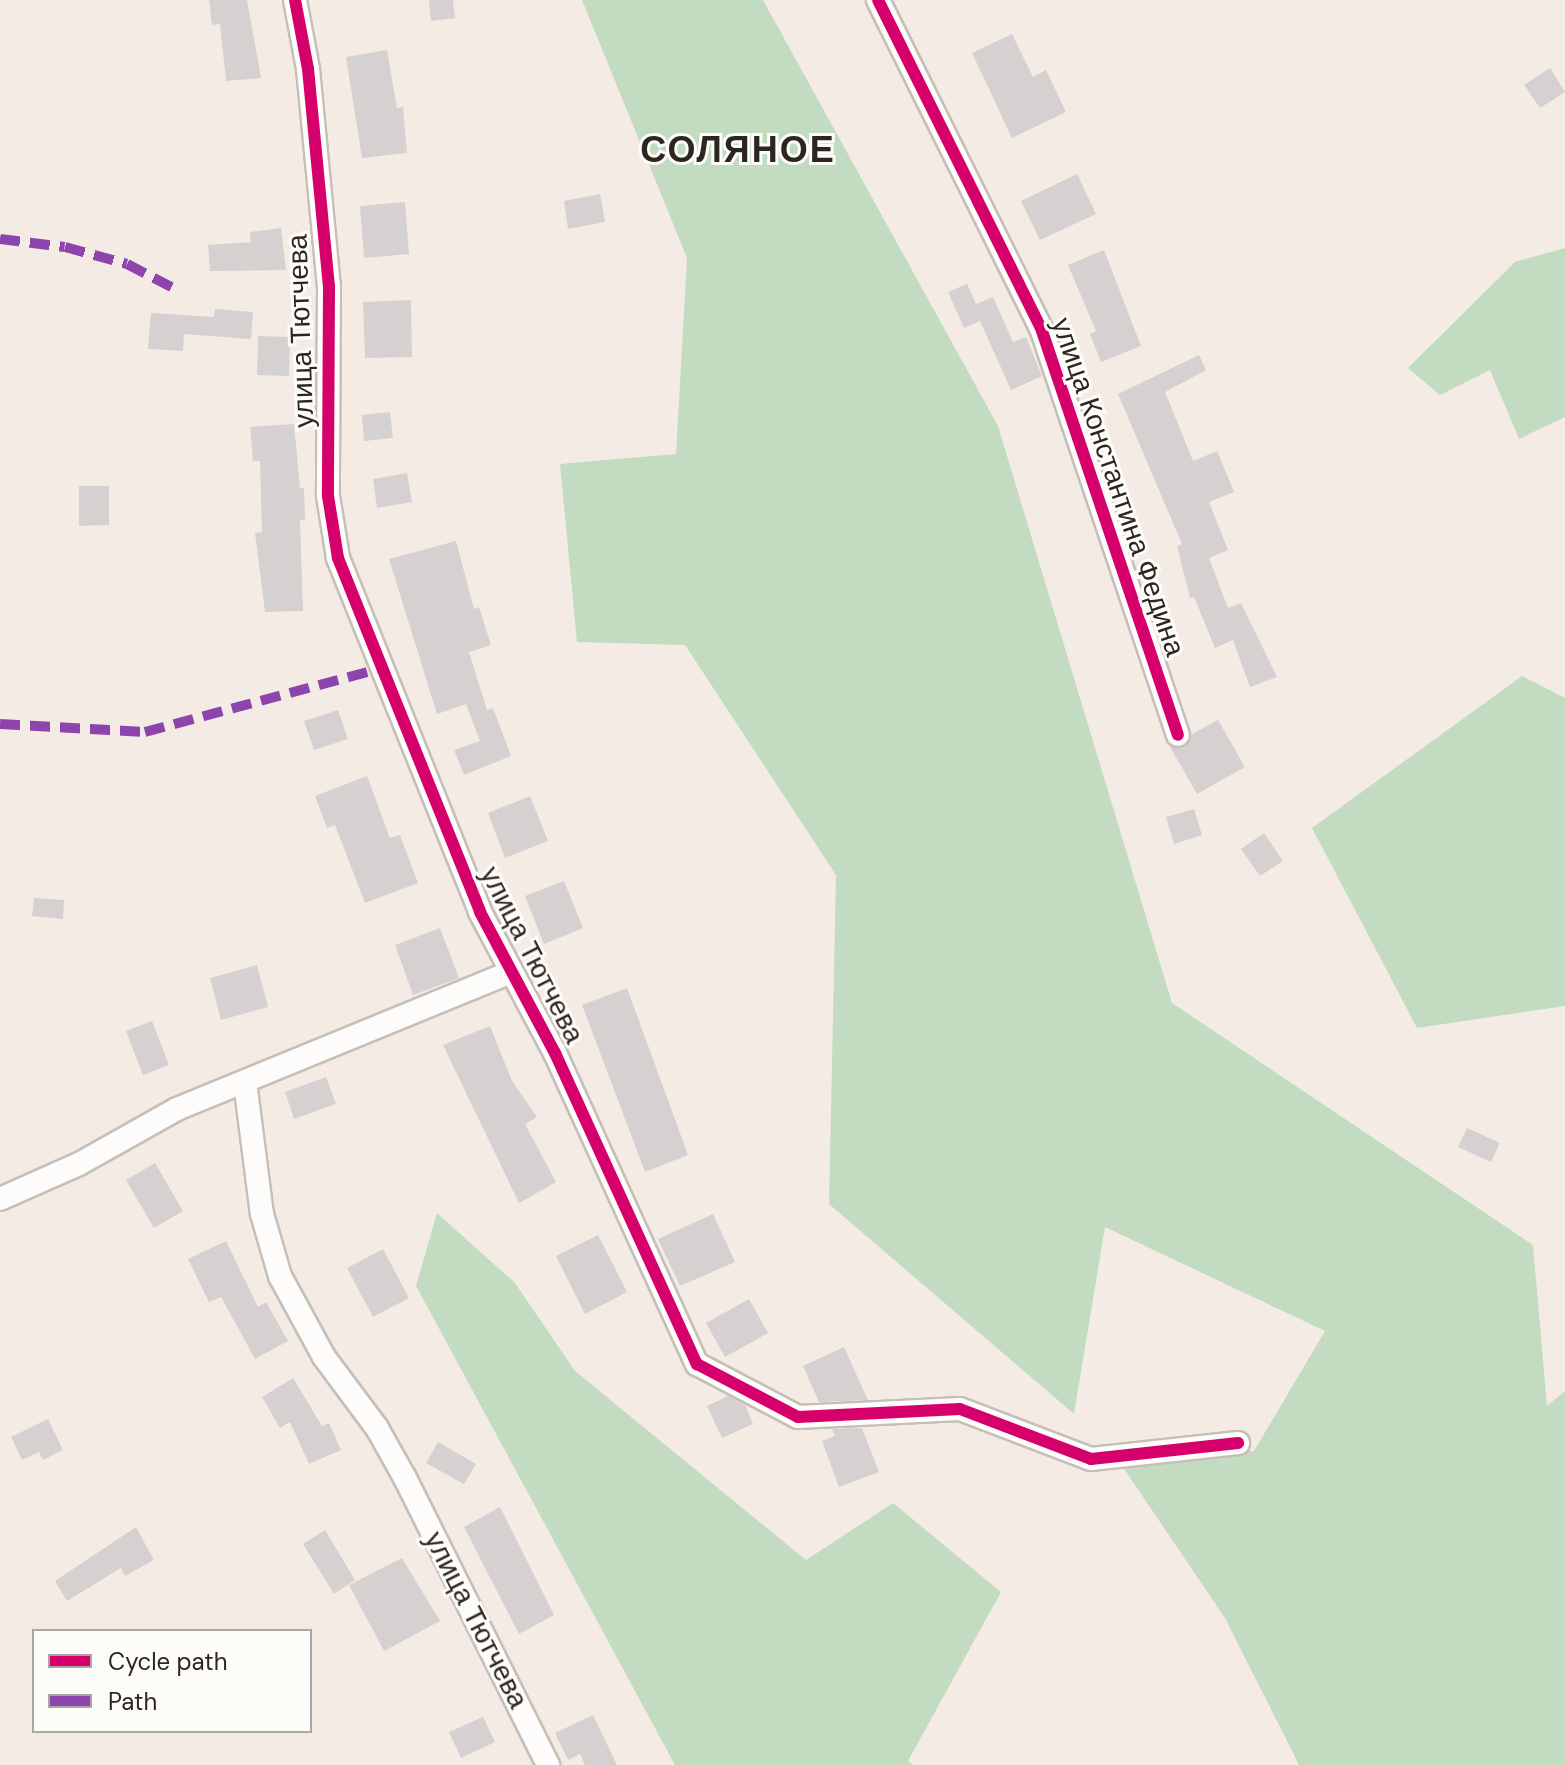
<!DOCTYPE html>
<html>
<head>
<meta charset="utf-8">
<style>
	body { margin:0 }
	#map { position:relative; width:1565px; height:1765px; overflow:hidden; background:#f4ece4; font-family:"DM Sans",sans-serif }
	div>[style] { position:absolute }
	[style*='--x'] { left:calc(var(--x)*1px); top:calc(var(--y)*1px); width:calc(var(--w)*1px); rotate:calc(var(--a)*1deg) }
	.green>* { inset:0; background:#c3dcc1 }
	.building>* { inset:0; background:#d5d1d0 }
	.roads { filter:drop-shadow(2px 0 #c5bfb9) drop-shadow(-2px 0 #c5bfb9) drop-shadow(0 2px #c5bfb9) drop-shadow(0 -2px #c5bfb9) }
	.minor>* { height:22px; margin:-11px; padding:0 11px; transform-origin:11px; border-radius:11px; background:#fdfcfb }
	.quiet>* { height:10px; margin-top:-5px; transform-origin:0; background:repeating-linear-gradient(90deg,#8e44ad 0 20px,transparent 0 30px) }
	.cycleway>* { height:12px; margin:-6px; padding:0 6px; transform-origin:6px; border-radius:6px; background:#d6006c }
	span { translate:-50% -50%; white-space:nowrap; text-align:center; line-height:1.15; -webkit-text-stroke:6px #fefcf9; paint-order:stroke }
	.street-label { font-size:28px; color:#2b2621 }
	.district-label { font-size:36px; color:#2b2621; font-weight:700; letter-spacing:2px }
	.legend { position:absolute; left:32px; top:1629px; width:280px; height:104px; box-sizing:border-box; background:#fefcf9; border:2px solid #aaa6a3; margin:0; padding:10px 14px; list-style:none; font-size:24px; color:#2b2621 }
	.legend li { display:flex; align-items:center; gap:16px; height:40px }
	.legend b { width:40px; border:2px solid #aaa6a3 }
</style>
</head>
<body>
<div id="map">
	<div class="green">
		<i style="clip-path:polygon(582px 0,763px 0,998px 426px,1172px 1003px,1533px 1245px,1547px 1406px,1565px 1391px,1565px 1765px,1299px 1765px,1225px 1618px,1118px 1460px,1254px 1451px,1325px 1331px,1105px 1227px,1074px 1414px,829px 1204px,836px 875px,685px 645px,577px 642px,560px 464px,676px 454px,687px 258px)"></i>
		<i style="clip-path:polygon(1565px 248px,1565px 417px,1519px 439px,1490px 370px,1440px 395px,1408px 368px,1515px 262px)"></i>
		<i style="clip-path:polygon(1522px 676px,1565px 698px,1565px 1006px,1417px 1028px,1312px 828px)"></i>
		<i style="clip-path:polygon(437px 1213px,515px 1283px,575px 1371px,806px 1560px,893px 1503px,1001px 1592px,908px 1761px,913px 1765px,675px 1765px,416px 1286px)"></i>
	</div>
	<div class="building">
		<i style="clip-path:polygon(209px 0,247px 0,261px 78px,226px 81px,220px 24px,212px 25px)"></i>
		<i style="clip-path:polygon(429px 0,453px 0,455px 18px,431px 21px)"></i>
		<i style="clip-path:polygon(1012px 34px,1033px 77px,1046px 70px,1066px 112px,1012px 138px,972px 53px)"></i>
		<i style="clip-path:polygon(387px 50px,397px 108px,403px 107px,407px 153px,362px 158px,346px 57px)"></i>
		<i style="clip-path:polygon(1550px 68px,1565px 92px,1540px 108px,1524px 85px)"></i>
		<i style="clip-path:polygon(1077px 174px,1096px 214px,1040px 240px,1021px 201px)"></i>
		<i style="clip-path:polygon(600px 194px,605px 222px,568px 229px,564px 201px)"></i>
		<i style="clip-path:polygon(405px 202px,409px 254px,364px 258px,360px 206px)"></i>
		<i style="clip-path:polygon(281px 228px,286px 270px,210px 271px,208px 245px,251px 242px,250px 232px)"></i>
		<i style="clip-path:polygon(1104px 250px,1141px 346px,1101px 362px,1090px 334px,1096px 331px,1068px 265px)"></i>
		<i style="clip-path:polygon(967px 284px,976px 304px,993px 297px,1013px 342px,1026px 337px,1042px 376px,1011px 390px,980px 321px,964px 328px,948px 292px)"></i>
		<i style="clip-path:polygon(411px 300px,412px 357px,365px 358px,363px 302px)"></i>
		<i style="clip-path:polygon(215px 309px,253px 312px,251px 339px,184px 334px,183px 351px,148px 349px,151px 313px,214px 317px)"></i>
		<i style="clip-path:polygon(258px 336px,290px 337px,289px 376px,257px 375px)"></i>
		<i style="clip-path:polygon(1199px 355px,1206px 370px,1165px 392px,1193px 461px,1217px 451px,1234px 492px,1209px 502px,1228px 550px,1209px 558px,1228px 608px,1241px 603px,1277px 677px,1250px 687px,1233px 640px,1215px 648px,1194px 597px,1190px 598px,1177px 546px,1182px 544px,1118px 394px)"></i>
		<i style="clip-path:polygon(390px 412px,393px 438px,364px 441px,362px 415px)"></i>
		<i style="clip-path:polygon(294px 424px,300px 488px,304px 488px,305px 520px,300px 520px,303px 611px,265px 612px,255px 533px,262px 532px,260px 461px,253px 461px,250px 427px)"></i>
		<i style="clip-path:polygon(407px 473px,412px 502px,377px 508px,373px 479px)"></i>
		<i style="clip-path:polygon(79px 486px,109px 486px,109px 525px,79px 526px)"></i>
		<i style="clip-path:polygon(456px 541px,474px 609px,479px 607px,491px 645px,469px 652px,487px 710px,493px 708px,511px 756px,464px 775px,454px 750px,480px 741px,466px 704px,437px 714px,389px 559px)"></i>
		<i style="clip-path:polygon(338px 710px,348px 739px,314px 750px,304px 721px)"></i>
		<i style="clip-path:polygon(1218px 720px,1245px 767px,1197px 794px,1170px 747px,1183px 748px,1192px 734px)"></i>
		<i style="clip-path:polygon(367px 776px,390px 838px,400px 835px,418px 883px,365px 903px,335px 825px,327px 828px,315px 796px)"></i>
		<i style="clip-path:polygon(530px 796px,548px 841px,505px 858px,488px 813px)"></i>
		<i style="clip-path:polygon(1194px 809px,1202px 835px,1174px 844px,1166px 817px)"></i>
		<i style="clip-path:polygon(1264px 833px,1283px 861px,1260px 876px,1241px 849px)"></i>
		<i style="clip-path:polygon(564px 881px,583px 928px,544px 944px,525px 896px)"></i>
		<i style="clip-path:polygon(34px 898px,64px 900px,63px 919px,32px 916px)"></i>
		<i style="clip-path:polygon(440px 928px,459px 978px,413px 995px,395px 945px)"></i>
		<i style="clip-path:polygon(257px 965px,268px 1007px,221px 1020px,210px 978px)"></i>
		<i style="clip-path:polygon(627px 988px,688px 1155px,645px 1172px,582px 1005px)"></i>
		<i style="clip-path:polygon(152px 1021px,169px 1065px,143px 1075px,126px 1031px)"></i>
		<i style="clip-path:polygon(490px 1026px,512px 1081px,537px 1117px,525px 1124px,556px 1182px,519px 1203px,443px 1045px)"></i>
		<i style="clip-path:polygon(326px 1077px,336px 1104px,294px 1119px,285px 1092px)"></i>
		<i style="clip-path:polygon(1467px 1128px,1500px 1143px,1491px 1162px,1458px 1147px)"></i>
		<i style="clip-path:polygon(155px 1163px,183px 1211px,154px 1228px,126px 1180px)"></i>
		<i style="clip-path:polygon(713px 1214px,735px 1262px,680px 1286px,658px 1239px)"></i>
		<i style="clip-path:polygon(598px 1235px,627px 1292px,585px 1314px,556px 1256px)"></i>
		<i style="clip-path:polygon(226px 1241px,258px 1307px,266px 1302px,288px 1341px,255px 1359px,221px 1297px,209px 1302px,188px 1259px)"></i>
		<i style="clip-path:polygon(383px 1249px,409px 1298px,373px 1317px,347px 1268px)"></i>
		<i style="clip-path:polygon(749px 1299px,768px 1333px,725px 1357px,706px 1323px)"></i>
		<i style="clip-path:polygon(844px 1347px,868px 1400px,819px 1402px,803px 1366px)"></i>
		<i style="clip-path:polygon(293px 1378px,322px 1426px,329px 1423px,341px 1450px,309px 1464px,290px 1422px,280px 1428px,262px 1397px)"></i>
		<i style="clip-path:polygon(728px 1396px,745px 1405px,753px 1424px,722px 1438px,707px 1406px)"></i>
		<i style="clip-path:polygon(48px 1419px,63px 1450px,43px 1460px,39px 1452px,22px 1460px,11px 1437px)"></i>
		<i style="clip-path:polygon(862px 1428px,879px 1472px,839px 1487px,822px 1441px,835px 1436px,832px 1429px)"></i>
		<i style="clip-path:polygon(438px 1442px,476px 1464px,464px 1484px,426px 1463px)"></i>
		<i style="clip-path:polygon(500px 1507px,554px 1615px,519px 1634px,464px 1527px)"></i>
		<i style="clip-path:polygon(136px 1527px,154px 1560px,125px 1576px,121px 1568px,67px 1601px,55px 1581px)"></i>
		<i style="clip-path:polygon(325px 1530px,355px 1580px,334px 1594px,303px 1544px)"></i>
		<i style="clip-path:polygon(402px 1558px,440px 1621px,384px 1651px,349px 1585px)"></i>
		<i style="clip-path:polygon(593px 1715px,617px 1765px,585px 1765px,580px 1754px,568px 1760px,555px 1733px)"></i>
		<i style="clip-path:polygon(483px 1717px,495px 1742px,461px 1758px,449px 1732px)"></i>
	</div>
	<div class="roads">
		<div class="minor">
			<i style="--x:295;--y:0;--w:70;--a:79.3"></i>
			<i style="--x:308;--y:69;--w:218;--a:84.5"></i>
			<i style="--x:329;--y:286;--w:210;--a:90.3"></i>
			<i style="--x:328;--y:496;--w:63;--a:80.8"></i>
			<i style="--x:338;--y:558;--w:381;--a:68.1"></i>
			<i style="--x:480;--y:912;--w:160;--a:62"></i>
			<i style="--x:555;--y:1053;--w:342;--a:65.5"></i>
			<i style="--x:697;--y:1364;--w:114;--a:27.7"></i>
			<i style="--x:798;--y:1417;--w:162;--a:-2.8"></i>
			<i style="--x:960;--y:1409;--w:140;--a:20.9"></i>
			<i style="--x:1091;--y:1459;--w:148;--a:-6.2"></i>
			<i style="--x:878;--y:0;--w:369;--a:63.6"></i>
			<i style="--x:1042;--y:331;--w:426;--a:71.4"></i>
			<i style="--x:245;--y:1082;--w:133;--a:82.7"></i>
			<i style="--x:262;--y:1214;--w:65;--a:73.8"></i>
			<i style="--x:280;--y:1276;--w:92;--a:61.5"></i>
			<i style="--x:324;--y:1357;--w:89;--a:53.3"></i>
			<i style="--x:377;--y:1428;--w:57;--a:60.8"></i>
			<i style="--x:405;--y:1478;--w:321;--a:63.5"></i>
			<i style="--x:0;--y:1199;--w:86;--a:-23.9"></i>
			<i style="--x:79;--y:1164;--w:112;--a:-29.3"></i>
			<i style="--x:177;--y:1109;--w:361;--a:-22.3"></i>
		</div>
	</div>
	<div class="quiet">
		<i style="--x:0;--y:239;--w:65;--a:7"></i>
		<i style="--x:65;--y:247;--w:64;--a:15.3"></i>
		<i style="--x:127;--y:264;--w:54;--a:27.5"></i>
		<i style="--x:0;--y:724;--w:145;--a:3.2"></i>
		<i style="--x:145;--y:732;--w:242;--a:-15.1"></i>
	</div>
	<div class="cycleway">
		<i style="--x:295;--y:0;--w:70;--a:79.3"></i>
		<i style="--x:308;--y:69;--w:218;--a:84.5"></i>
		<i style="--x:329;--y:286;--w:210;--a:90.3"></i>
		<i style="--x:328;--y:496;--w:63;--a:80.8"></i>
		<i style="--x:338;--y:558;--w:381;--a:68.1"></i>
		<i style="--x:480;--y:912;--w:160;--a:62"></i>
		<i style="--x:555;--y:1053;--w:342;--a:65.5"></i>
		<i style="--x:697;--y:1364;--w:114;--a:27.7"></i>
		<i style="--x:798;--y:1417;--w:162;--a:-2.8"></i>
		<i style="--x:960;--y:1409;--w:140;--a:20.9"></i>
		<i style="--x:1091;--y:1459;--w:148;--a:-6.2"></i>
		<i style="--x:878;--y:0;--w:369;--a:63.6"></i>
		<i style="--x:1042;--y:331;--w:426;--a:71.4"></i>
	</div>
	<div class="street-label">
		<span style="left:301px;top:331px;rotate:-92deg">улица Тютчева</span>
		<span style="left:1118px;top:487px;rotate:71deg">улица Константина Федина</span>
		<span style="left:532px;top:955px;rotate:63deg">улица Тютчева</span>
		<span style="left:476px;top:1620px;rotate:63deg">улица Тютчева</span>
	</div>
	<div class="district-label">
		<span style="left:738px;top:150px">СОЛЯНОЕ</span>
	</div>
	<ul class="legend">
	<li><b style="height:10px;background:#d6006c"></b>Cycle path</li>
	<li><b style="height:10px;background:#8e44ad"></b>Path</li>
	</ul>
</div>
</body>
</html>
